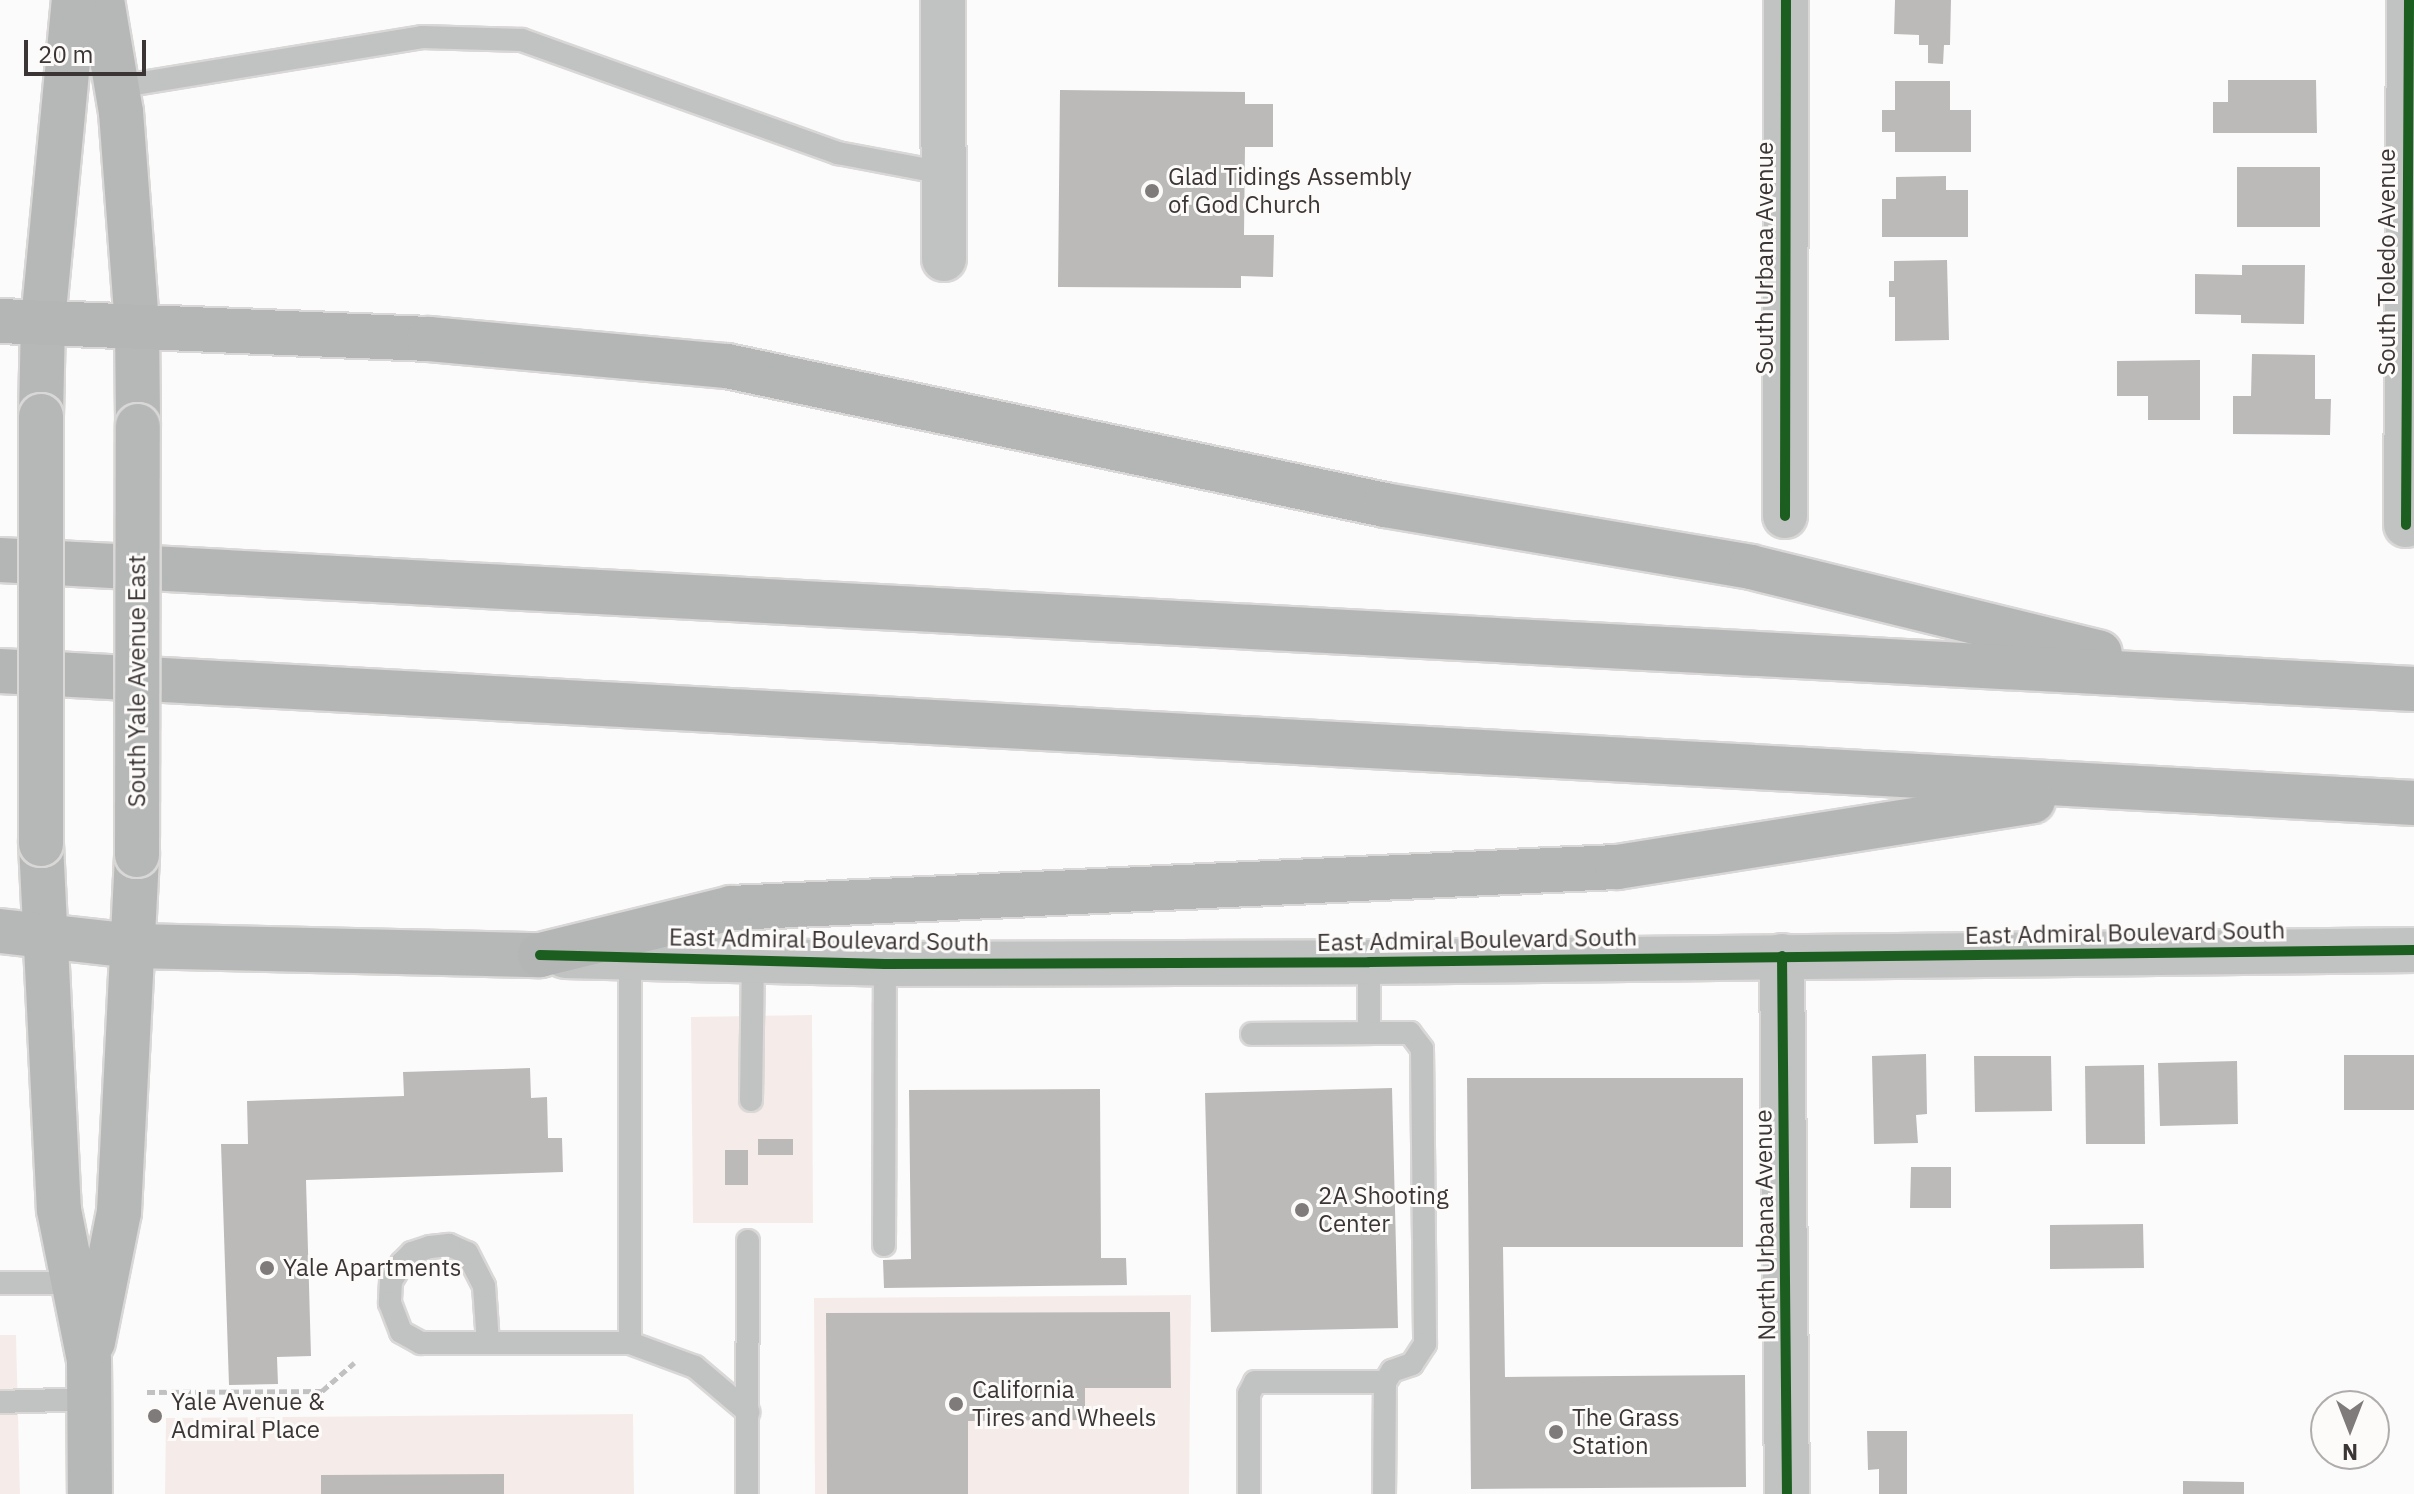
<!DOCTYPE html>
<html>
<head>
<meta charset="utf-8">
<style>
	body { margin:0 }
	#map { position:relative; width:2414px; height:1494px; overflow:hidden; background:#fcfbfb; font-family:"IBM Plex Sans",sans-serif }
	div>[style] { position:absolute }
	[style*='--x'] { left:calc(var(--x)*1px); top:calc(var(--y)*1px); width:calc(var(--w)*1px); rotate:calc(var(--a)*1deg) }
	.built>* { inset:0; background:#f5ece9 }
	.building>* { inset:0; background:#bcbab9 }
	.path>* { height:5px; margin-top:-2.5px; transform-origin:0; background:repeating-linear-gradient(90deg,#c1c1c1 0 8px,transparent 0 12px) }
	.roads { filter:drop-shadow(2px 0 #d9d8d7) drop-shadow(-2px 0 #d9d8d7) drop-shadow(0 2px #d9d8d7) drop-shadow(0 -2px #d9d8d7) }
	.lane>* { height:22px; margin:-11px; padding:0 11px; transform-origin:11px; border-radius:11px; background:#c1c2c2 }
	.street>* { height:44px; margin:-22px; padding:0 22px; transform-origin:22px; border-radius:22px; background:#c1c2c2 }
	.secondary>* { height:44px; margin:-22px; padding:0 22px; transform-origin:22px; border-radius:22px; background:#b5b8b7 }
	.highway>* { height:44px; margin:-22px; padding:0 22px; transform-origin:22px; border-radius:22px; background:#b4b5b5 }
	.bridges { filter:drop-shadow(2px 0 #d9d8d7) drop-shadow(-2px 0 #d9d8d7) drop-shadow(0 2px #d9d8d7) drop-shadow(0 -2px #d9d8d7) }
	.secondary-bridge>* { height:44px; margin:-22px; padding:0 22px; transform-origin:22px; border-radius:22px; background:#b5b8b7 }
	.cycleway>* { height:10px; margin:-5px; padding:0 5px; transform-origin:5px; border-radius:5px; background:#1b5e20 }
	.dots>* { width:22px; height:22px; translate:-50% -50%; box-sizing:border-box; border:4px solid #fdfbfa; border-radius:50% }
	span { translate:-50% -50%; white-space:nowrap; text-align:center; line-height:1.15; -webkit-text-stroke:6px #fdfbfa; paint-order:stroke }
	.poi-label { font-size:24px; color:#3b3635 }
	.left { translate:0 -50%; text-align:left }
	.street-label { font-size:24px; color:#3b3635 }
	.north { position:absolute; left:2310px; top:1390px; width:80px; height:80px; box-sizing:border-box; background:#fdfbfa; border:2px solid #afacab; border-radius:50%; rotate:180deg; font-size:22px; font-weight:700; line-height:32px; text-align:center; color:#3b3635 }
	.north::after { content:''; display:block; margin:auto; width:28px; height:36px; background:#7f7b7a; clip-path:polygon(50% 0,100% 100%,50% 72%,0 100%) }
	.scale { position:absolute; left:24px; top:40px; width:122px; height:36px; box-sizing:border-box; border:4px solid #3b3635; border-top:0; padding-left:10px; font-size:24px; line-height:28px; white-space:nowrap; color:#3b3635; -webkit-text-stroke:6px #fdfbfa; paint-order:stroke }
</style>
</head>
<body>
<div id="map">
	<div class="built">
		<i style="clip-path:polygon(812px 1015px,813px 1223px,693px 1223px,691px 1017px)"></i>
		<i style="clip-path:polygon(1191px 1295px,1189px 1494px,815px 1494px,814px 1298px)"></i>
		<i style="clip-path:polygon(0 1335px,16px 1335px,20px 1494px,0 1494px)"></i>
		<i style="clip-path:polygon(633px 1414px,634px 1494px,165px 1494px,166px 1418px)"></i>
	</div>
	<div class="building">
		<i style="clip-path:polygon(1895px 0,1951px 0,1950px 45px,1944px 45px,1943px 64px,1928px 63px,1928px 45px,1919px 45px,1919px 35px,1894px 34px)"></i>
		<i style="clip-path:polygon(2228px 80px,2316px 80px,2317px 133px,2213px 133px,2213px 102px,2228px 102px)"></i>
		<i style="clip-path:polygon(1895px 81px,1950px 81px,1950px 110px,1971px 110px,1971px 152px,1895px 152px,1895px 132px,1882px 132px,1882px 110px,1895px 110px)"></i>
		<i style="clip-path:polygon(1060px 90px,1245px 92px,1245px 104px,1273px 104px,1273px 147px,1245px 147px,1244px 235px,1274px 235px,1273px 277px,1241px 276px,1241px 288px,1058px 287px)"></i>
		<i style="clip-path:polygon(2237px 167px,2320px 167px,2320px 227px,2237px 227px)"></i>
		<i style="clip-path:polygon(1946px 176px,1946px 190px,1968px 190px,1968px 237px,1882px 237px,1882px 199px,1896px 199px,1896px 177px)"></i>
		<i style="clip-path:polygon(1947px 260px,1949px 340px,1895px 341px,1895px 297px,1889px 297px,1889px 281px,1894px 281px,1894px 261px)"></i>
		<i style="clip-path:polygon(2242px 265px,2305px 265px,2304px 324px,2241px 323px,2241px 315px,2195px 314px,2195px 274px,2242px 275px)"></i>
		<i style="clip-path:polygon(2252px 354px,2315px 355px,2315px 399px,2331px 399px,2330px 435px,2233px 434px,2233px 396px,2251px 396px)"></i>
		<i style="clip-path:polygon(2200px 360px,2200px 420px,2148px 420px,2148px 396px,2117px 396px,2117px 361px)"></i>
		<i style="clip-path:polygon(1926px 1054px,1927px 1114px,1916px 1115px,1918px 1143px,1874px 1144px,1872px 1056px)"></i>
		<i style="clip-path:polygon(2344px 1055px,2414px 1055px,2414px 1110px,2344px 1110px)"></i>
		<i style="clip-path:polygon(1974px 1056px,2051px 1056px,2052px 1111px,1975px 1112px)"></i>
		<i style="clip-path:polygon(2237px 1061px,2238px 1124px,2160px 1126px,2158px 1063px)"></i>
		<i style="clip-path:polygon(2144px 1065px,2145px 1144px,2086px 1144px,2085px 1066px)"></i>
		<i style="clip-path:polygon(530px 1068px,531px 1098px,547px 1097px,548px 1138px,562px 1138px,563px 1172px,306px 1180px,311px 1356px,277px 1357px,278px 1384px,229px 1385px,221px 1144px,248px 1144px,247px 1101px,404px 1096px,403px 1072px)"></i>
		<i style="clip-path:polygon(1467px 1078px,1743px 1078px,1743px 1247px,1503px 1247px,1505px 1377px,1745px 1375px,1746px 1487px,1471px 1489px)"></i>
		<i style="clip-path:polygon(1392px 1088px,1398px 1328px,1211px 1332px,1205px 1093px)"></i>
		<i style="clip-path:polygon(1100px 1089px,1101px 1258px,1126px 1258px,1127px 1285px,884px 1288px,883px 1260px,911px 1259px,909px 1090px)"></i>
		<i style="clip-path:polygon(758px 1139px,793px 1139px,793px 1155px,758px 1155px)"></i>
		<i style="clip-path:polygon(725px 1150px,748px 1150px,748px 1185px,725px 1185px)"></i>
		<i style="clip-path:polygon(1911px 1167px,1951px 1167px,1951px 1208px,1910px 1208px)"></i>
		<i style="clip-path:polygon(2143px 1224px,2144px 1268px,2050px 1269px,2050px 1225px)"></i>
		<i style="clip-path:polygon(1170px 1312px,1171px 1388px,1085px 1388px,1085px 1420px,968px 1421px,968px 1494px,827px 1494px,826px 1313px)"></i>
		<i style="clip-path:polygon(1867px 1431px,1907px 1431px,1907px 1494px,1879px 1494px,1879px 1469px,1868px 1470px)"></i>
		<i style="clip-path:polygon(504px 1474px,504px 1494px,321px 1494px,321px 1475px)"></i>
		<i style="clip-path:polygon(2183px 1481px,2244px 1482px,2244px 1494px,2183px 1494px)"></i>
	</div>
	<div class="path">
		<i style="--x:147;--y:1392;--w:175;--a:-0.3"></i>
		<i style="--x:322;--y:1391;--w:43;--a:-41.2"></i>
	</div>
	<div class="roads">
		<div class="lane">
			<i style="--x:117;--y:87;--w:309;--a:-9.3"></i>
			<i style="--x:422;--y:37;--w:100;--a:1.7"></i>
			<i style="--x:522;--y:40;--w:336;--a:19.7"></i>
			<i style="--x:838;--y:153;--w:108;--a:10.7"></i>
			<i style="--x:630;--y:957;--w:386;--a:90"></i>
			<i style="--x:1369;--y:962;--w:71;--a:90"></i>
			<i style="--x:1369;--y:1033;--w:41;--a:0"></i>
			<i style="--x:1410;--y:1033;--w:20;--a:53"></i>
			<i style="--x:1422;--y:1049;--w:295;--a:89.4"></i>
			<i style="--x:1425;--y:1344;--w:24;--a:123"></i>
			<i style="--x:1412;--y:1364;--w:21;--a:161"></i>
			<i style="--x:1392;--y:1371;--w:13;--a:122"></i>
			<i style="--x:1385;--y:1382;--w:112;--a:90.5"></i>
			<i style="--x:1252;--y:1034;--w:117;--a:-0.5"></i>
			<i style="--x:751;--y:1100;--w:140;--a:-89.2"></i>
			<i style="--x:884;--y:1245;--w:281;--a:-89.8"></i>
			<i style="--x:0;--y:1283;--w:74;--a:0"></i>
			<i style="--x:488;--y:1343;--w:57;--a:-94"></i>
			<i style="--x:484;--y:1286;--w:37;--a:-117"></i>
			<i style="--x:467;--y:1253;--w:20;--a:-156"></i>
			<i style="--x:449;--y:1245;--w:19;--a:174"></i>
			<i style="--x:430;--y:1247;--w:19;--a:162"></i>
			<i style="--x:412;--y:1253;--w:14;--a:135"></i>
			<i style="--x:402;--y:1263;--w:21;--a:121"></i>
			<i style="--x:391;--y:1281;--w:22;--a:93"></i>
			<i style="--x:390;--y:1303;--w:31;--a:69"></i>
			<i style="--x:401;--y:1332;--w:23;--a:29"></i>
			<i style="--x:421;--y:1343;--w:209;--a:0"></i>
			<i style="--x:630;--y:1343;--w:69;--a:20.3"></i>
			<i style="--x:695;--y:1367;--w:70;--a:40.3"></i>
			<i style="--x:0;--y:1402;--w:90;--a:-1.9"></i>
			<i style="--x:747;--y:1494;--w:253;--a:-89.8"></i>
			<i style="--x:1249;--y:1494;--w:100;--a:-90"></i>
			<i style="--x:1249;--y:1394;--w:13;--a:-63"></i>
			<i style="--x:1255;--y:1382;--w:130;--a:0"></i>
		</div>
		<div class="street">
			<i style="--x:943;--y:0;--w:259;--a:89.8"></i>
			<i style="--x:1785;--y:516;--w:516;--a:-89.89"></i>
			<i style="--x:2406;--y:525;--w:525;--a:-89.67"></i>
			<i style="--x:565;--y:956;--w:320;--a:1.4"></i>
			<i style="--x:885;--y:964;--w:484;--a:-0.2"></i>
			<i style="--x:1369;--y:962;--w:1045;--a:-0.66"></i>
			<i style="--x:1782;--y:956;--w:538;--a:89.47"></i>
		</div>
		<div class="secondary">
			<i style="--x:102;--y:0;--w:114;--a:80.4"></i>
			<i style="--x:121;--y:112;--w:213;--a:85.7"></i>
			<i style="--x:137;--y:324;--w:102;--a:89.4"></i>
			<i style="--x:41;--y:416;--w:95;--a:-88.8"></i>
			<i style="--x:43;--y:321;--w:322;--a:-84.5"></i>
			<i style="--x:41;--y:844;--w:366;--a:87.2"></i>
			<i style="--x:59;--y:1210;--w:153;--a:78.7"></i>
			<i style="--x:89;--y:1360;--w:134;--a:89.6"></i>
			<i style="--x:0;--y:931;--w:135;--a:6.4"></i>
			<i style="--x:134;--y:946;--w:406;--a:1.3"></i>
			<i style="--x:93;--y:1342;--w:133;--a:-78.7"></i>
			<i style="--x:119;--y:1212;--w:357;--a:-87.1"></i>
		</div>
		<div class="highway">
			<i style="--x:0;--y:321;--w:429;--a:2.4"></i>
			<i style="--x:429;--y:339;--w:299;--a:5.2"></i>
			<i style="--x:727;--y:366;--w:673;--a:11.93"></i>
			<i style="--x:1385;--y:505;--w:371;--a:9.6"></i>
			<i style="--x:1751;--y:567;--w:359;--a:13.8"></i>
			<i style="--x:0;--y:560;--w:2417;--a:3.06"></i>
			<i style="--x:0;--y:671;--w:2418;--a:3.13"></i>
			<i style="--x:540;--y:955;--w:197;--a:-13.8"></i>
			<i style="--x:731;--y:908;--w:887;--a:-2.65"></i>
			<i style="--x:1617;--y:867;--w:421;--a:-9"></i>
		</div>
	</div>
	<div class="bridges">
		<div class="secondary-bridge">
			<i style="--x:41;--y:416;--w:428;--a:90"></i>
			<i style="--x:137;--y:855;--w:429;--a:-89.9"></i>
		</div>
	</div>
	<div class="cycleway">
		<i style="--x:1785;--y:516;--w:516;--a:-89.89"></i>
		<i style="--x:2406;--y:525;--w:525;--a:-89.67"></i>
		<i style="--x:540;--y:955;--w:345;--a:1.5"></i>
		<i style="--x:885;--y:964;--w:484;--a:-0.2"></i>
		<i style="--x:1369;--y:962;--w:1045;--a:-0.66"></i>
		<i style="--x:1782;--y:956;--w:538;--a:89.47"></i>
	</div>
	<div class="dots">
		<i style="left:1152px;top:191px;background:#7f7b7a"></i>
		<i style="left:1302px;top:1210px;background:#7f7b7a"></i>
		<i style="left:267px;top:1268px;background:#7f7b7a"></i>
		<i style="left:956px;top:1404px;background:#7f7b7a"></i>
		<i style="left:155px;top:1416px;background:#7f7b7a"></i>
		<i style="left:1556px;top:1432px;background:#7f7b7a"></i>
	</div>
	<div class="poi-label">
		<span class="left" style="left:1168px;top:191px">Glad Tidings Assembly<br>of God Church</span>
		<span class="left" style="left:1318px;top:1210px">2A Shooting<br>Center</span>
		<span class="left" style="left:283px;top:1268px">Yale Apartments</span>
		<span class="left" style="left:972px;top:1404px">California<br>Tires and Wheels</span>
		<span class="left" style="left:171px;top:1416px">Yale Avenue &amp;<br>Admiral Place</span>
		<span class="left" style="left:1572px;top:1432px">The Grass<br>Station</span>
	</div>
	<div class="street-label">
		<span style="left:1765px;top:258px;rotate:-90deg">South Urbana Avenue</span>
		<span style="left:2387px;top:262px;rotate:-90deg">South Toledo Avenue</span>
		<span style="left:137px;top:681px;rotate:-90deg">South Yale Avenue East</span>
		<span style="left:2125px;top:933px;rotate:-1deg">East Admiral Boulevard South</span>
		<span style="left:829px;top:940px;rotate:1deg">East Admiral Boulevard South</span>
		<span style="left:1477px;top:940px;rotate:-1deg">East Admiral Boulevard South</span>
		<span style="left:1765px;top:1225px;rotate:-91deg">North Urbana Avenue</span>
	</div>
	<div class="north">N</div>
	<div class="scale">20 m</div>
</div>
</body>
</html>
